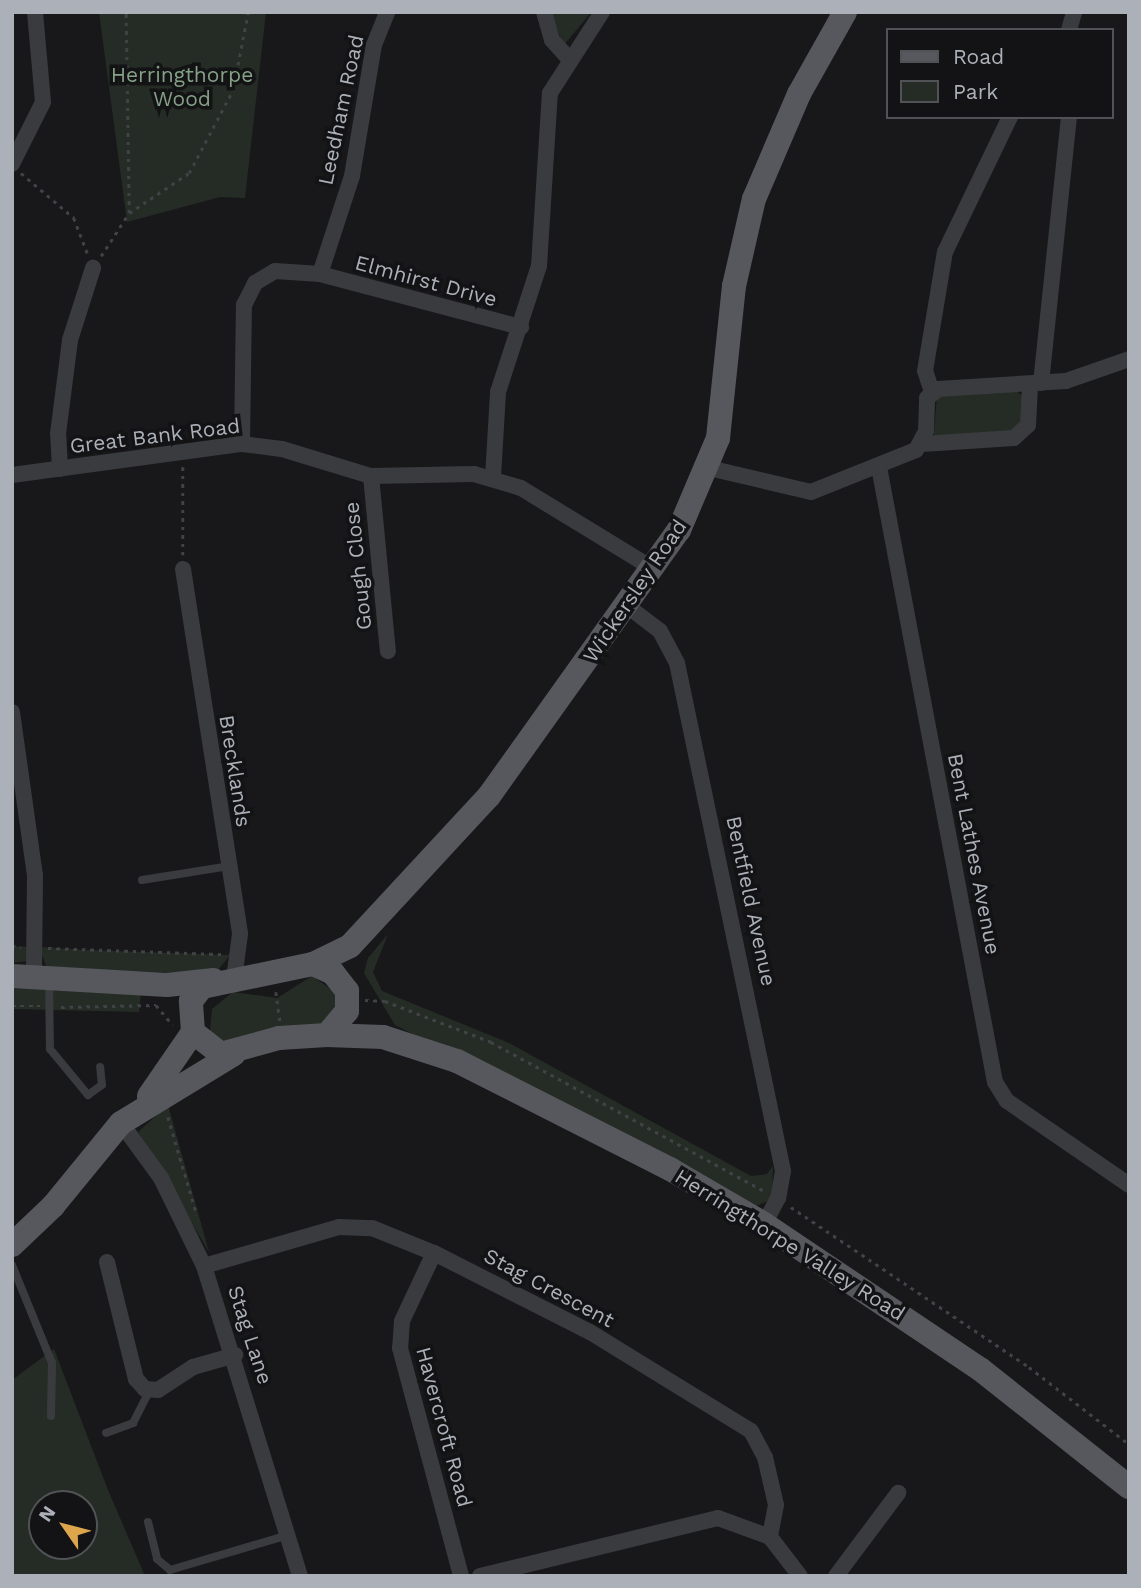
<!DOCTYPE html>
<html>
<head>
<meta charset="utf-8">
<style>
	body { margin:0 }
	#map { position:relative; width:1141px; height:1588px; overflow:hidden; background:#18181a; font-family:"Work Sans",sans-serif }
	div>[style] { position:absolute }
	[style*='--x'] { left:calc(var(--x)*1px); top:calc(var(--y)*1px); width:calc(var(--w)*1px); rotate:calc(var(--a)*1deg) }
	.green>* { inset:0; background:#252c25 }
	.path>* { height:2.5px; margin-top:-1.25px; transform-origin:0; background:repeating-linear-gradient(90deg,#404245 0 3.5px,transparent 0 8.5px) }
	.lane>* { height:8px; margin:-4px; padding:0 4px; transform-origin:4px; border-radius:4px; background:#3a3b3e }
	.street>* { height:16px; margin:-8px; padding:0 8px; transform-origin:8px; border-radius:8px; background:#3a3b3e }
	.primary>* { height:24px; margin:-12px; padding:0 12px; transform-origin:12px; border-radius:12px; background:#56585d }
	span { translate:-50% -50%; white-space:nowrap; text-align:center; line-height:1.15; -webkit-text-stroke:7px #131315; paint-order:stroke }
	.park-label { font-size:21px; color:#85a186 }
	.street-label { font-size:21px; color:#acb0b8 }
	.frame { position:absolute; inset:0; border:14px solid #acb0b8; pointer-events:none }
	.legend { position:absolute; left:886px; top:28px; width:228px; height:91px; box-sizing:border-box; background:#131315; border:2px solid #505256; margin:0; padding:9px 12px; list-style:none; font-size:21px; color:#acb0b8 }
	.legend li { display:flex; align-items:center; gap:14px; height:35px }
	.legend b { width:35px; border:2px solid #505256 }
	.north { position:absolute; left:28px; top:1490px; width:70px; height:70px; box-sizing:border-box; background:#131315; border:2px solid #505256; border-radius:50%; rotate:305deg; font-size:19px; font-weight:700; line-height:28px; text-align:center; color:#acb0b8 }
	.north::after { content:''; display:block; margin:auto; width:24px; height:32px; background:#dea64c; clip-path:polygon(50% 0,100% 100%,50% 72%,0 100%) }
</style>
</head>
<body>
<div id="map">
	<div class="green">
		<i style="clip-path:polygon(99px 12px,266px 12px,245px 198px,220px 197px,127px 222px)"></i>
		<i style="clip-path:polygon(549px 12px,589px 12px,589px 15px,564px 45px)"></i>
		<i style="clip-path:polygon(1015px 390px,1024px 397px,1023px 423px,1014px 432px,939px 440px,934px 434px,937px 395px)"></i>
		<i style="clip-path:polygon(388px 934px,373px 972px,382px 991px,509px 1043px,751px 1176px,767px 1174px,773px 1166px,772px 1199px,754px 1207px,395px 1025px,364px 973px,368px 958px)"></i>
		<i style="clip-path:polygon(12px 946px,28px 947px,27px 961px,12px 963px)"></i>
		<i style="clip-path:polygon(39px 947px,87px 950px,230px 955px,219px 969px,180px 973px,47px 968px)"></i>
		<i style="clip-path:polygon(312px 976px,335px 992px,338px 1008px,329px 1022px,229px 1044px,210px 1032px,212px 1009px,233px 992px,277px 998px)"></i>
		<i style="clip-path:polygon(12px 988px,141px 992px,139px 1012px,12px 1009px)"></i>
		<i style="clip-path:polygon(168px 1105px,209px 1252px,138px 1132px)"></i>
		<i style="clip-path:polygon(evenodd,54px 1349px,108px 1490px,145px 1576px,12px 1576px,12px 1380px,54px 1349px,42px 1504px,84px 1504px,84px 1546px,42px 1546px,42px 1504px)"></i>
	</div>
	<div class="path">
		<i style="--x:21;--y:173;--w:70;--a:40.3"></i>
		<i style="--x:74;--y:218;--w:40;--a:69"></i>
		<i style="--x:129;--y:213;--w:72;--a:-33.7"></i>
		<i style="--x:189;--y:173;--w:94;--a:-62.1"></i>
		<i style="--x:233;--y:90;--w:79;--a:-79.1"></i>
		<i style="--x:101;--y:256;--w:51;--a:-56.9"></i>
		<i style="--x:129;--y:213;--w:201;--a:-90.9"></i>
		<i style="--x:183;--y:467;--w:88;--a:90"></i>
		<i style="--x:12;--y:946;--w:9;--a:6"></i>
		<i style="--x:48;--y:948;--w:176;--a:2"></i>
		<i style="--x:276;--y:992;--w:29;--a:82"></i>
		<i style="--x:365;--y:1000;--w:20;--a:3"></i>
		<i style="--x:385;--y:1001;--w:114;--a:21.1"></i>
		<i style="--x:491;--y:1042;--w:311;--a:28.6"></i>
		<i style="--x:12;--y:1006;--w:28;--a:0"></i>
		<i style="--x:61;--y:1007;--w:95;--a:-1.2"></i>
		<i style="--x:156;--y:1005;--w:26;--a:50"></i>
		<i style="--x:168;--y:1117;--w:102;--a:73.5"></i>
		<i style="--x:791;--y:1207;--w:287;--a:33.9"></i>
		<i style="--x:1029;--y:1367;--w:126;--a:37.6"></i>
	</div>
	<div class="lane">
		<i style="--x:142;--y:880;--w:88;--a:-9.1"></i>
		<i style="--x:49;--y:980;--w:69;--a:89.2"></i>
		<i style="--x:50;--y:1049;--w:60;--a:50.4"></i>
		<i style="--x:88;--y:1095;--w:17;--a:-36"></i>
		<i style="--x:102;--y:1085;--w:18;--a:-96"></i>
		<i style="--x:12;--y:1265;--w:106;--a:67.8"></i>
		<i style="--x:52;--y:1363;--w:53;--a:91.1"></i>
		<i style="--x:106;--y:1433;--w:29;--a:-20"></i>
		<i style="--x:133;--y:1423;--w:37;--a:-63"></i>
		<i style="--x:148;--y:1522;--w:38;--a:76"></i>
		<i style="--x:157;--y:1559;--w:17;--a:40"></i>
		<i style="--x:170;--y:1570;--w:123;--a:-16.5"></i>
	</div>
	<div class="street">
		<i style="--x:544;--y:12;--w:29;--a:74"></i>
		<i style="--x:552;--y:40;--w:27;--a:48"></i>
		<i style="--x:1069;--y:30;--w:19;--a:-74"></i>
		<i style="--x:12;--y:164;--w:69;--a:-63.4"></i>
		<i style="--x:43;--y:102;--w:90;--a:-95.1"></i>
		<i style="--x:320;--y:274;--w:208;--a:14.8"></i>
		<i style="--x:1041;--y:383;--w:267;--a:-84"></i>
		<i style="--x:932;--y:392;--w:22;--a:-108"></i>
		<i style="--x:925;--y:371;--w:121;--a:-80.5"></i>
		<i style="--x:945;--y:252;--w:150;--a:-64.3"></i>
		<i style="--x:242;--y:444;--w:139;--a:-89.2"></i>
		<i style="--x:244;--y:305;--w:25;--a:-63"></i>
		<i style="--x:255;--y:283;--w:23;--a:-31"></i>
		<i style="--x:275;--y:271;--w:45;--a:3.8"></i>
		<i style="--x:320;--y:274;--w:103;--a:-71.9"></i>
		<i style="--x:352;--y:176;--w:133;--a:-80.5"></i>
		<i style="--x:374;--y:45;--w:35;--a:-68"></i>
		<i style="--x:922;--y:444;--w:92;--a:-3.7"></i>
		<i style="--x:1014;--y:438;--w:19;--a:-43"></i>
		<i style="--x:1028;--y:425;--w:40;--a:-87.1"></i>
		<i style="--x:879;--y:467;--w:626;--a:79.32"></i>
		<i style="--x:995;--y:1082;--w:22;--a:58"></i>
		<i style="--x:1007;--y:1101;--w:148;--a:34.5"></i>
		<i style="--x:709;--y:468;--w:105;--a:13.2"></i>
		<i style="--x:811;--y:492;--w:113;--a:-21.8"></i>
		<i style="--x:916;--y:450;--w:21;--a:-62"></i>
		<i style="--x:926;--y:431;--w:33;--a:-88"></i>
		<i style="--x:927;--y:398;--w:14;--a:-39"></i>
		<i style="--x:938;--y:389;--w:128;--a:-3.6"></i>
		<i style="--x:1066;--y:381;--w:67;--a:-19.2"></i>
		<i style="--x:60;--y:469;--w:35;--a:-93"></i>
		<i style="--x:58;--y:434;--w:95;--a:-82.7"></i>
		<i style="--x:70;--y:340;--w:76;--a:-72.3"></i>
		<i style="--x:12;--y:475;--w:232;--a:-7.7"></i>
		<i style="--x:242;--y:444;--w:40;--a:7.1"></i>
		<i style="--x:282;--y:449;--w:93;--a:16.9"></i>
		<i style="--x:371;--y:476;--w:103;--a:-1.1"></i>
		<i style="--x:474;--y:474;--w:49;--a:16.6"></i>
		<i style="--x:521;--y:488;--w:153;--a:31.4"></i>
		<i style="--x:371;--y:476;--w:176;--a:84.5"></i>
		<i style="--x:493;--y:477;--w:85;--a:-86.6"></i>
		<i style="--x:498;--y:392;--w:133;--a:-72"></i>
		<i style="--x:539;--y:266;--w:173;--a:-86.4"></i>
		<i style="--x:550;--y:93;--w:96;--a:-57.3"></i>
		<i style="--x:183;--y:569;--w:369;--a:81.1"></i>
		<i style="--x:240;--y:934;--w:45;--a:97.6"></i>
		<i style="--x:626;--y:605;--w:43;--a:37.4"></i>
		<i style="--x:660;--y:631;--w:36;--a:62"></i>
		<i style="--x:677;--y:663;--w:519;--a:78.21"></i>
		<i style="--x:783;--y:1171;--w:27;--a:100"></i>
		<i style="--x:778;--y:1198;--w:30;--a:118"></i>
		<i style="--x:12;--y:712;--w:165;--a:82"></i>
		<i style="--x:35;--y:875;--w:102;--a:90.6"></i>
		<i style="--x:121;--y:1123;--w:68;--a:54"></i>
		<i style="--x:161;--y:1178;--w:98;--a:64"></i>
		<i style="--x:204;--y:1266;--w:325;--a:72.8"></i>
		<i style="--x:434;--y:1253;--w:75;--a:115.2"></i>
		<i style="--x:402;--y:1321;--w:27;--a:94"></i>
		<i style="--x:400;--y:1348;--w:236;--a:75"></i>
		<i style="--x:107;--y:1262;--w:121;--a:76.1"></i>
		<i style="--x:136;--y:1379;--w:13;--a:48"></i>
		<i style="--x:145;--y:1389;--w:13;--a:4"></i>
		<i style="--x:158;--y:1390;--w:42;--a:-33.3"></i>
		<i style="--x:193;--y:1367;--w:44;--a:-15.9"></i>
		<i style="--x:204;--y:1266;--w:141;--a:-16.1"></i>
		<i style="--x:339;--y:1227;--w:33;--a:2"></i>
		<i style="--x:372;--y:1228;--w:67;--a:22"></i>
		<i style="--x:434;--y:1253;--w:175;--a:26.9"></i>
		<i style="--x:590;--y:1332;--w:189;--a:31.6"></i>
		<i style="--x:751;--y:1431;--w:30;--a:62"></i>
		<i style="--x:765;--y:1457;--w:49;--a:77.1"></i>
		<i style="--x:776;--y:1505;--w:33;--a:101"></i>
		<i style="--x:480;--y:1576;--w:245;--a:-13.7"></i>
		<i style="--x:718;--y:1518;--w:55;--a:20.1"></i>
		<i style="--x:770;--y:1537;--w:49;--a:52.4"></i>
		<i style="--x:836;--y:1576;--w:104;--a:-53.2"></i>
	</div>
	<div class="primary">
		<i style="--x:313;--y:964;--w:41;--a:-25.9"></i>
		<i style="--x:350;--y:946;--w:205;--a:-47.2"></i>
		<i style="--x:489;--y:796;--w:327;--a:-54.5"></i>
		<i style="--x:679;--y:530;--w:100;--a:-67"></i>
		<i style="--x:718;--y:438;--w:153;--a:-84"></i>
		<i style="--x:734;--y:286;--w:89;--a:-77.1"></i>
		<i style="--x:754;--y:199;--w:114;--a:-66.8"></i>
		<i style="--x:799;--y:94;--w:94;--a:-60.7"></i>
		<i style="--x:313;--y:964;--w:22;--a:24"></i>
		<i style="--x:333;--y:973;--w:23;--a:52"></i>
		<i style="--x:347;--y:991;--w:20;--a:90"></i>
		<i style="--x:347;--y:1011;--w:31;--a:130"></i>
		<i style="--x:327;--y:1035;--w:48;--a:176.4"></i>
		<i style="--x:279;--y:1038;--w:60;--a:164.6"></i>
		<i style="--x:221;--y:1054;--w:36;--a:-142"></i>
		<i style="--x:193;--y:1032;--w:31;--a:-94"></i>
		<i style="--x:191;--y:1001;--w:18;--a:-52"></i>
		<i style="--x:202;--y:987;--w:113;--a:-11.7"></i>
		<i style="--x:12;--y:976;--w:155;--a:3.3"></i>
		<i style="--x:167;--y:985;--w:47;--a:-6.1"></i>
		<i style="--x:327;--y:1035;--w:56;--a:2"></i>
		<i style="--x:383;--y:1037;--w:78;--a:18"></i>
		<i style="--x:457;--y:1061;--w:239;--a:26.9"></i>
		<i style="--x:670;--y:1169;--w:109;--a:30.3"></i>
		<i style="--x:764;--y:1224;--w:260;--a:33.9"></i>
		<i style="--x:980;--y:1369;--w:190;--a:38.4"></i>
		<i style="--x:149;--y:1096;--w:78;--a:-55.5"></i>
		<i style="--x:12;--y:1245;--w:57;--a:-43.6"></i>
		<i style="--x:53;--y:1206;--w:107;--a:-50.7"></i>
		<i style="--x:121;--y:1123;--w:132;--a:-31.4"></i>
	</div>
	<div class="park-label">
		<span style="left:182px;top:87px">Herringthorpe<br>Wood</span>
	</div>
	<div class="street-label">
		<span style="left:341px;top:110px;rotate:-78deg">Leedham Road</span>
		<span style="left:426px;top:281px;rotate:15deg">Elmhirst Drive</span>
		<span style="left:155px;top:436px;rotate:-7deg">Great Bank Road</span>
		<span style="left:358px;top:566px;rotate:-96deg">Gough Close</span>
		<span style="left:635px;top:591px;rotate:-56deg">Wickersley Road</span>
		<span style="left:235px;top:771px;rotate:81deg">Brecklands</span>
		<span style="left:974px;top:854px;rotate:79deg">Bent Lathes Avenue</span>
		<span style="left:751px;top:901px;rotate:78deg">Bentfield Avenue</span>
		<span style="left:790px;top:1245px;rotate:32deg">Herringthorpe Valley Road</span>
		<span style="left:549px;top:1288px;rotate:28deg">Stag Crescent</span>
		<span style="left:250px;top:1335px;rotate:72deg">Stag Lane</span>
		<span style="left:444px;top:1427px;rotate:75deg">Havercroft Road</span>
	</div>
	<div class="frame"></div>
	<ul class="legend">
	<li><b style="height:9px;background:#56585d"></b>Road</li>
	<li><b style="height:19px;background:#252c25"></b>Park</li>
	</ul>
	<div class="north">N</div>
</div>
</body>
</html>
